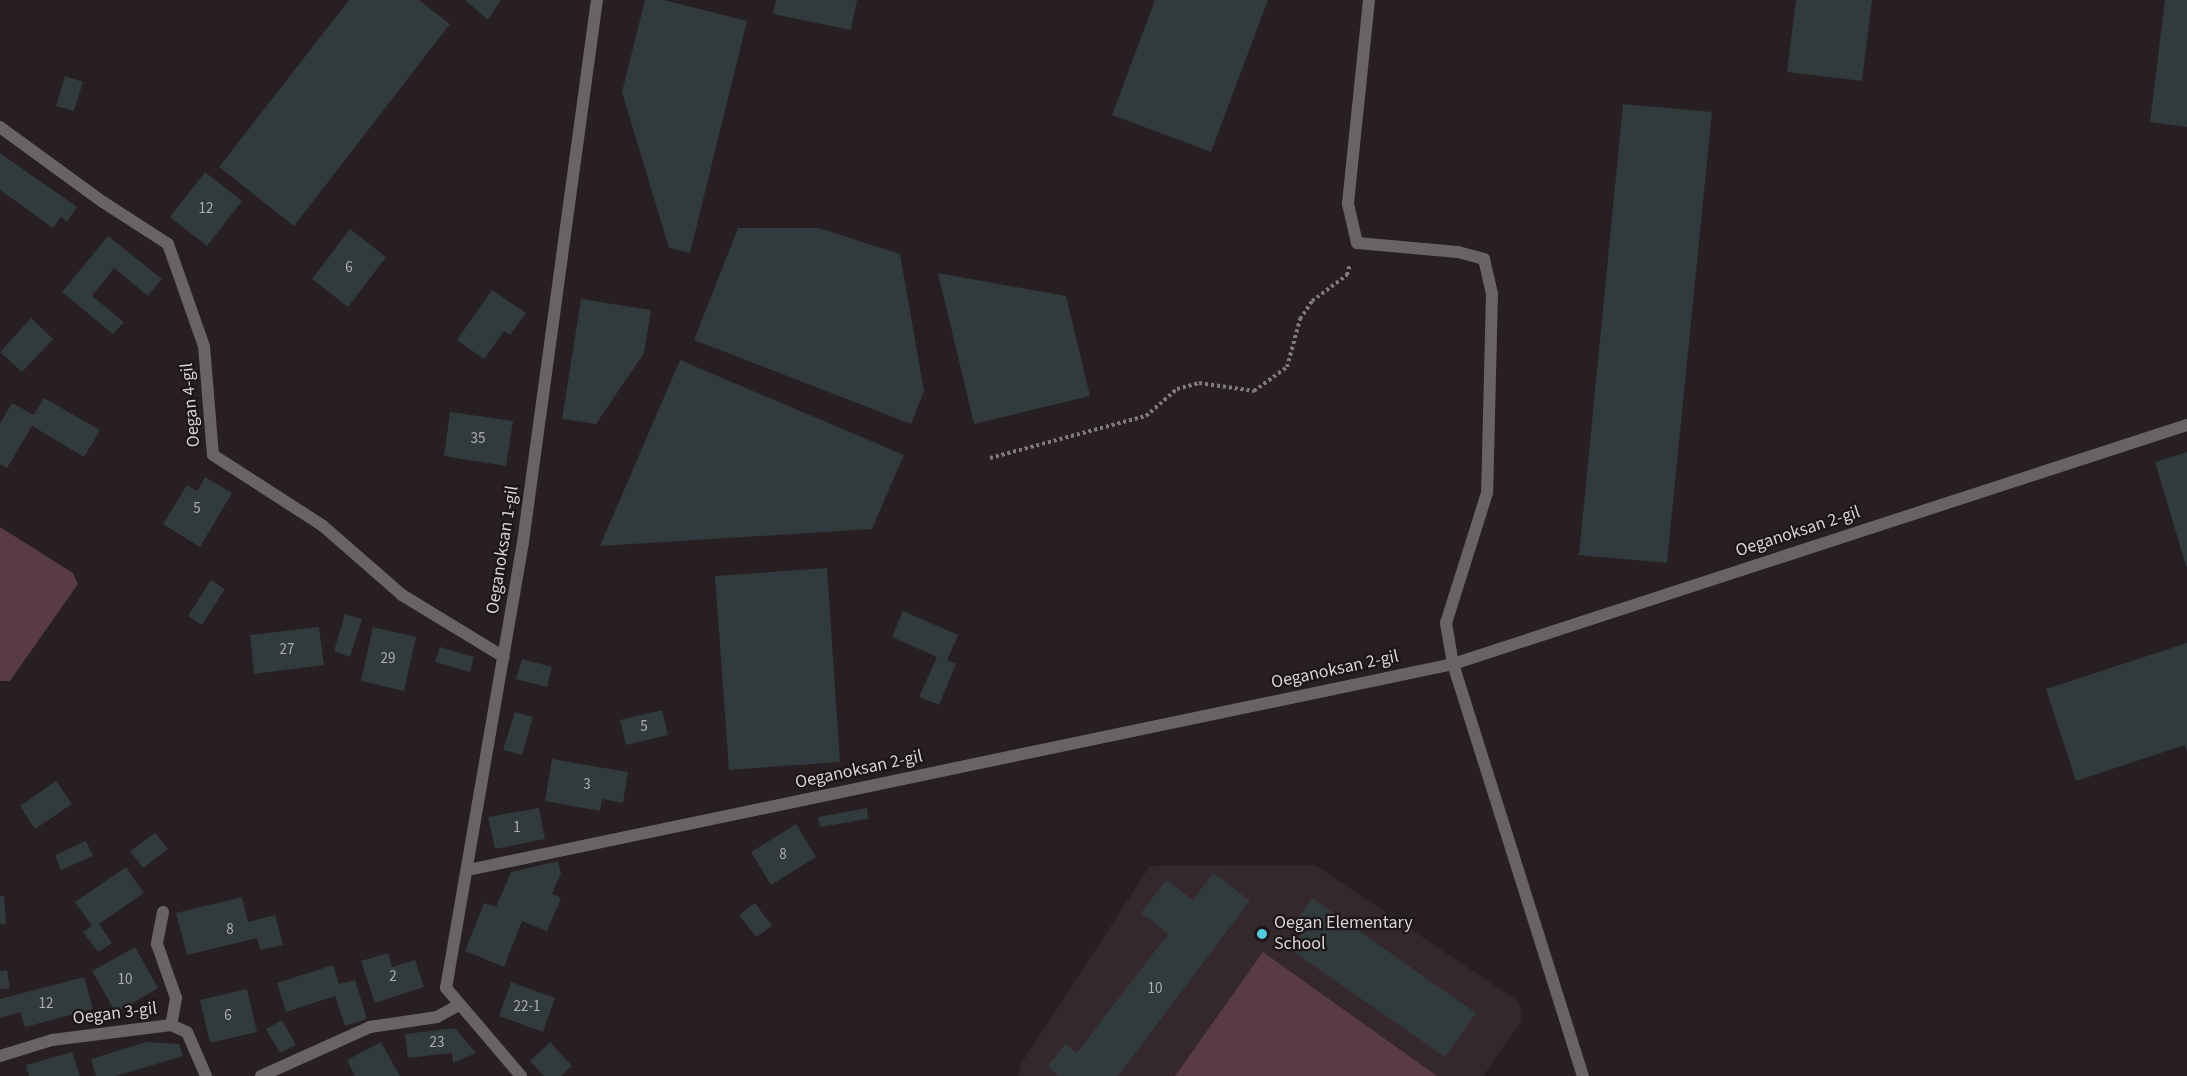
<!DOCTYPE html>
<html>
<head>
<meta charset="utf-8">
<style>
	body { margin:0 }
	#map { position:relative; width:2187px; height:1076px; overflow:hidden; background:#271f22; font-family:"Source Sans 3",sans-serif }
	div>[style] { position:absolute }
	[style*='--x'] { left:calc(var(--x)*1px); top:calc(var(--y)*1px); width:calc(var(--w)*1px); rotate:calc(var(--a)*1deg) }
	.built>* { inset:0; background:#35282d }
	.green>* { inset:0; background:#593a47 }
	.building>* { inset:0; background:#313a3c }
	.path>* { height:4px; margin-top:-2px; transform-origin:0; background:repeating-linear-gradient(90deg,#817a7c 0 3px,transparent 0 6px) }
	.service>* { height:12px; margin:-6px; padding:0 6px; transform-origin:6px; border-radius:6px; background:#686466 }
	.minor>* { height:12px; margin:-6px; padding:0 6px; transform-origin:6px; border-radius:6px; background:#686466 }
	.dots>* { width:16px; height:16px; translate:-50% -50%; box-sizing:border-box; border:3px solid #1d1619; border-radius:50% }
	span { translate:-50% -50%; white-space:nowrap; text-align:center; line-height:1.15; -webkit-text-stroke:4.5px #1d1619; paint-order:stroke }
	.number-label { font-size:15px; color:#afadaf }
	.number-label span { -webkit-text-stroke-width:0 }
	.street-label { font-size:18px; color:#d9d3d5 }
	.poi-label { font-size:18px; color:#d9d3d5 }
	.left { translate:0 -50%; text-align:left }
</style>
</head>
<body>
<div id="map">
	<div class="built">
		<i style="clip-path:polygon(1315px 865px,1519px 1002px,1522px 1020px,1483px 1076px,1018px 1076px,1021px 1064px,1150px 866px)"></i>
	</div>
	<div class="green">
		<i style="clip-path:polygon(0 527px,73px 573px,78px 584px,10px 681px,0 681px)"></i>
		<i style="clip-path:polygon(1263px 952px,1437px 1076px,1175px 1076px)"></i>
	</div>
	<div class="building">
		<i style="clip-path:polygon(349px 0,419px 0,450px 24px,294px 226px,219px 167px)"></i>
		<i style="clip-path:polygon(465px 0,501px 0,488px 20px)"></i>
		<i style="clip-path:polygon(645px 0,664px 0,747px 21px,690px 253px,669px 248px,622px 92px)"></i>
		<i style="clip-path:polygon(776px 0,857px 0,851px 30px,773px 14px)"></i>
		<i style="clip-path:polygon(1155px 0,1268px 0,1211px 152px,1112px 115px)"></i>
		<i style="clip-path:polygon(1796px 0,1872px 0,1862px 81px,1787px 72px)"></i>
		<i style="clip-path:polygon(2165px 0,2187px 0,2187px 127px,2150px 122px)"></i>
		<i style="clip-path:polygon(65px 76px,83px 82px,74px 111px,56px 106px)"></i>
		<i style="clip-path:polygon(1623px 104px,1712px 112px,1667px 563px,1579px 555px)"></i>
		<i style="clip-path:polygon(0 153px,77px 207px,67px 222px,61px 217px,53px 228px,0 190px)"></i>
		<i style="clip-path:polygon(205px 172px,242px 201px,207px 246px,170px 217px)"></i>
		<i style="clip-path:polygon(738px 228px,819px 228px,900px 254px,924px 391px,911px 424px,694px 340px)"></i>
		<i style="clip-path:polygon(350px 229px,386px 257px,348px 307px,312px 279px)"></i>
		<i style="clip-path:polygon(108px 236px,162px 279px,148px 296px,114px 268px,92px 296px,124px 322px,113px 334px,62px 292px)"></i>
		<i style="clip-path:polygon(938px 273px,1066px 296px,1090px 396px,974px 424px)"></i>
		<i style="clip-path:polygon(492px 290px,526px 313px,510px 335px,504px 331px,484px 359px,457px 340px)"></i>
		<i style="clip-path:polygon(581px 299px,651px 310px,644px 353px,596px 424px,562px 419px)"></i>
		<i style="clip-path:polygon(31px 318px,53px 339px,22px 372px,0 352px)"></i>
		<i style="clip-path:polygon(680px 360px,904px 455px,872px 529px,600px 546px)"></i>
		<i style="clip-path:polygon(44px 398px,100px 430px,84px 457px,32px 426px,7px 468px,0 464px,0 423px,12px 403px,34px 415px)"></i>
		<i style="clip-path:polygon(450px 412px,513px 421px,506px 466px,444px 456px)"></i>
		<i style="clip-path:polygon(2187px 452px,2187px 566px,2186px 566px,2155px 462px)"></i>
		<i style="clip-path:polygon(205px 477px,232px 493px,200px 547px,163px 524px,187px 485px,197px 491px)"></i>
		<i style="clip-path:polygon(827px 568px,840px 762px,729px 770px,715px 576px)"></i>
		<i style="clip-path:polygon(211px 580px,225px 589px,202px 625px,188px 616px)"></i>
		<i style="clip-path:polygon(903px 611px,958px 635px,947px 660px,956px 664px,939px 705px,919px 697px,937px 657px,892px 637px)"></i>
		<i style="clip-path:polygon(345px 614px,362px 619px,350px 657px,334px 651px)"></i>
		<i style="clip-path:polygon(319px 627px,324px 665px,254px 674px,250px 635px)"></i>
		<i style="clip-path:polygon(373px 627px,416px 637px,404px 691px,361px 681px)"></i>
		<i style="clip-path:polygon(2187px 643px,2187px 751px,2185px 745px,2076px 781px,2046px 689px)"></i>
		<i style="clip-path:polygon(440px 647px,474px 657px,470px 672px,435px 662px)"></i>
		<i style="clip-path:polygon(522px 659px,552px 667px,547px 687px,516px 679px)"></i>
		<i style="clip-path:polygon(662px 710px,668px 735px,626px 745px,620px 720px)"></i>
		<i style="clip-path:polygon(515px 712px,533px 717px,522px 755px,503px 750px)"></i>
		<i style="clip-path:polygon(552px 759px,628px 772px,623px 803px,602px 799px,600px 811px,545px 801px)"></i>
		<i style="clip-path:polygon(56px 781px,72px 804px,35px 829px,20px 806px)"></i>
		<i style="clip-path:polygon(539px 808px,545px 839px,495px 849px,488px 817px)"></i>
		<i style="clip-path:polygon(867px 808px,868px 819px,820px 827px,818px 817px)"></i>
		<i style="clip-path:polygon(796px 824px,816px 857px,771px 885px,751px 852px)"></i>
		<i style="clip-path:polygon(155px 833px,168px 849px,143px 868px,130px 851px)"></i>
		<i style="clip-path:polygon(86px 841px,93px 856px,61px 870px,55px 855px)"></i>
		<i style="clip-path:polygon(558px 861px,561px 873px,552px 894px,561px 898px,547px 931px,522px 921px,504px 967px,465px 951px,484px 903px,496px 907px,511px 872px)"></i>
		<i style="clip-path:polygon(126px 867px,144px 893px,99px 924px,112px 943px,98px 952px,83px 932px,92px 926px,75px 902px)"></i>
		<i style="clip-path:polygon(1213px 873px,1250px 901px,1118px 1076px,1058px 1076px,1048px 1066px,1065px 1044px,1077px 1053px,1168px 934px,1141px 913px,1166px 880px,1193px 900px)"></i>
		<i style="clip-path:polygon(0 896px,4px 896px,6px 924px,0 924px)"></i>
		<i style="clip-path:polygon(242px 897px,248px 922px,275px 915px,283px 945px,260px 950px,257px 938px,187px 955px,176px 913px)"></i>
		<i style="clip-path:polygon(1312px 898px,1476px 1013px,1445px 1057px,1291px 950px,1307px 926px,1297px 920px)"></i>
		<i style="clip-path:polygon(755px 903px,772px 926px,756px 937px,739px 915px)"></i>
		<i style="clip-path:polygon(135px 947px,158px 988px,116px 1013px,92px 971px)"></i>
		<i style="clip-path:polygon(388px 953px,392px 967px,415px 960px,424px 987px,375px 1003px,361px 961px)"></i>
		<i style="clip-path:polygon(333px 965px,339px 984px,355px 980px,367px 1019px,345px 1026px,335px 996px,286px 1012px,277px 983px)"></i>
		<i style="clip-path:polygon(7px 970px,10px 988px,0 989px,0 971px)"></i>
		<i style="clip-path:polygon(84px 977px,93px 1009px,25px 1027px,20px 1012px,0 1018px,0 999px)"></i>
		<i style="clip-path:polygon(511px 982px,555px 998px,543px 1032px,499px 1016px)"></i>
		<i style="clip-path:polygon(247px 989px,257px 1032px,210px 1043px,200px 1000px)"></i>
		<i style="clip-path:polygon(282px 1020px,296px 1045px,280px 1053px,266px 1029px)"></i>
		<i style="clip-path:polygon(455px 1028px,476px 1053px,453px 1063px,452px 1053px,408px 1058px,405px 1034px)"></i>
		<i style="clip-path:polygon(146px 1042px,179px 1044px,183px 1056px,116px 1076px,96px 1076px,91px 1059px)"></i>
		<i style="clip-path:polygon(381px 1042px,400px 1076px,355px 1076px,347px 1060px)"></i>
		<i style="clip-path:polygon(550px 1042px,572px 1066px,561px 1076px,544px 1076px,530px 1061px)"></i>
		<i style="clip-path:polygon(72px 1052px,80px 1076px,29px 1076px,26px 1065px)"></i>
	</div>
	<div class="path">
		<i style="--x:990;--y:458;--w:162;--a:-15.1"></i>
		<i style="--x:1146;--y:416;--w:41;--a:-41.1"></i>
		<i style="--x:1177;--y:389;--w:23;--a:-15"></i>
		<i style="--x:1199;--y:383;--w:56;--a:8.3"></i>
		<i style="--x:1254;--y:391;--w:41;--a:-36"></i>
		<i style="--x:1287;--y:367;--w:50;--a:-74.8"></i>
		<i style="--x:1300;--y:319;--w:22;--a:-56"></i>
		<i style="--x:1312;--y:301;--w:44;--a:-36.6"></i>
		<i style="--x:1347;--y:275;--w:11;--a:-75"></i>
	</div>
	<div class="service">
		<i style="--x:1369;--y:0;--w:205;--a:95.9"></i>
		<i style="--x:1348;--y:204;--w:40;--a:77"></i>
		<i style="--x:1357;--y:243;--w:101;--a:5.1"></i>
		<i style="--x:1458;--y:252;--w:27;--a:15"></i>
		<i style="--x:1484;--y:259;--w:35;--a:77"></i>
		<i style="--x:1492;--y:293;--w:200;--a:91.4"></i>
		<i style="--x:1487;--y:493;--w:136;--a:107.5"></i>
		<i style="--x:1446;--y:623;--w:42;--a:80.3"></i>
		<i style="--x:1453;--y:664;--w:432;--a:72.5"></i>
		<i style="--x:0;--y:127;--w:127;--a:36.1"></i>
		<i style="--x:103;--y:202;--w:77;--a:32.9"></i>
		<i style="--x:168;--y:244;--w:108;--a:70.6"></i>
		<i style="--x:204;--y:346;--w:109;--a:85.3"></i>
		<i style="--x:213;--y:455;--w:131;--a:32.8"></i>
		<i style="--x:323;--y:526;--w:105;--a:41.1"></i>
		<i style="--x:402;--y:595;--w:119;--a:31.3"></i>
		<i style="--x:163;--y:912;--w:33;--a:101"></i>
		<i style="--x:157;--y:944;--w:57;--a:70.6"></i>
		<i style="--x:176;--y:998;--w:27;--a:100"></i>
		<i style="--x:0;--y:1056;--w:54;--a:-17.1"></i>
		<i style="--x:52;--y:1040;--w:120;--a:-7.2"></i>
		<i style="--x:171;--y:1025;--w:17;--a:24"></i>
		<i style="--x:187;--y:1032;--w:48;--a:66.6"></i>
		<i style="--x:261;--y:1076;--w:120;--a:-24.2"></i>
		<i style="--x:370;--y:1027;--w:68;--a:-8.5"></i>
		<i style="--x:437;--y:1017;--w:26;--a:-29"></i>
	</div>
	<div class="minor">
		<i style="--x:468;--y:870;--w:1006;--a:-11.81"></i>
		<i style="--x:1453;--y:664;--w:772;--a:-18.04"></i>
		<i style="--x:521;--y:1076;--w:116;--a:-130.4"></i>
		<i style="--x:446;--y:988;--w:453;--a:-80.2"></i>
		<i style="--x:523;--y:542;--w:547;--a:-82.23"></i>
	</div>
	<div class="dots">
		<i style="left:1262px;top:934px;background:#55cadf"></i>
	</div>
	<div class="number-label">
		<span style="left:206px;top:209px">12</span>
		<span style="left:349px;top:268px">6</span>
		<span style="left:478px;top:439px">35</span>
		<span style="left:197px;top:509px">5</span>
		<span style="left:287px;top:650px">27</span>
		<span style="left:388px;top:659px">29</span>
		<span style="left:644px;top:727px">5</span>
		<span style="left:587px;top:785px">3</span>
		<span style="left:517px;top:828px">1</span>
		<span style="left:783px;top:855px">8</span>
		<span style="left:230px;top:930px">8</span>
		<span style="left:393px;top:977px">2</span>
		<span style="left:125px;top:980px">10</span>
		<span style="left:1155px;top:989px">10</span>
		<span style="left:46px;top:1004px">12</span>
		<span style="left:527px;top:1007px">22-1</span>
		<span style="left:228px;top:1016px">6</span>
		<span style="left:437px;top:1043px">23</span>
	</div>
	<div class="street-label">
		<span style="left:191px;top:405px;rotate:-95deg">Oegan 4-gil</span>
		<span style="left:1798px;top:532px;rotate:-18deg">Oeganoksan 2-gil</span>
		<span style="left:503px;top:550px;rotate:-81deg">Oeganoksan 1-gil</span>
		<span style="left:1335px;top:670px;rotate:-12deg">Oeganoksan 2-gil</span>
		<span style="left:859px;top:770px;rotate:-12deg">Oeganoksan 2-gil</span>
		<span style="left:115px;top:1014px;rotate:-7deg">Oegan 3-gil</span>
	</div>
	<div class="poi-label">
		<span class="left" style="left:1274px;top:934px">Oegan Elementary<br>School</span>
	</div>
</div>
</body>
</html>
